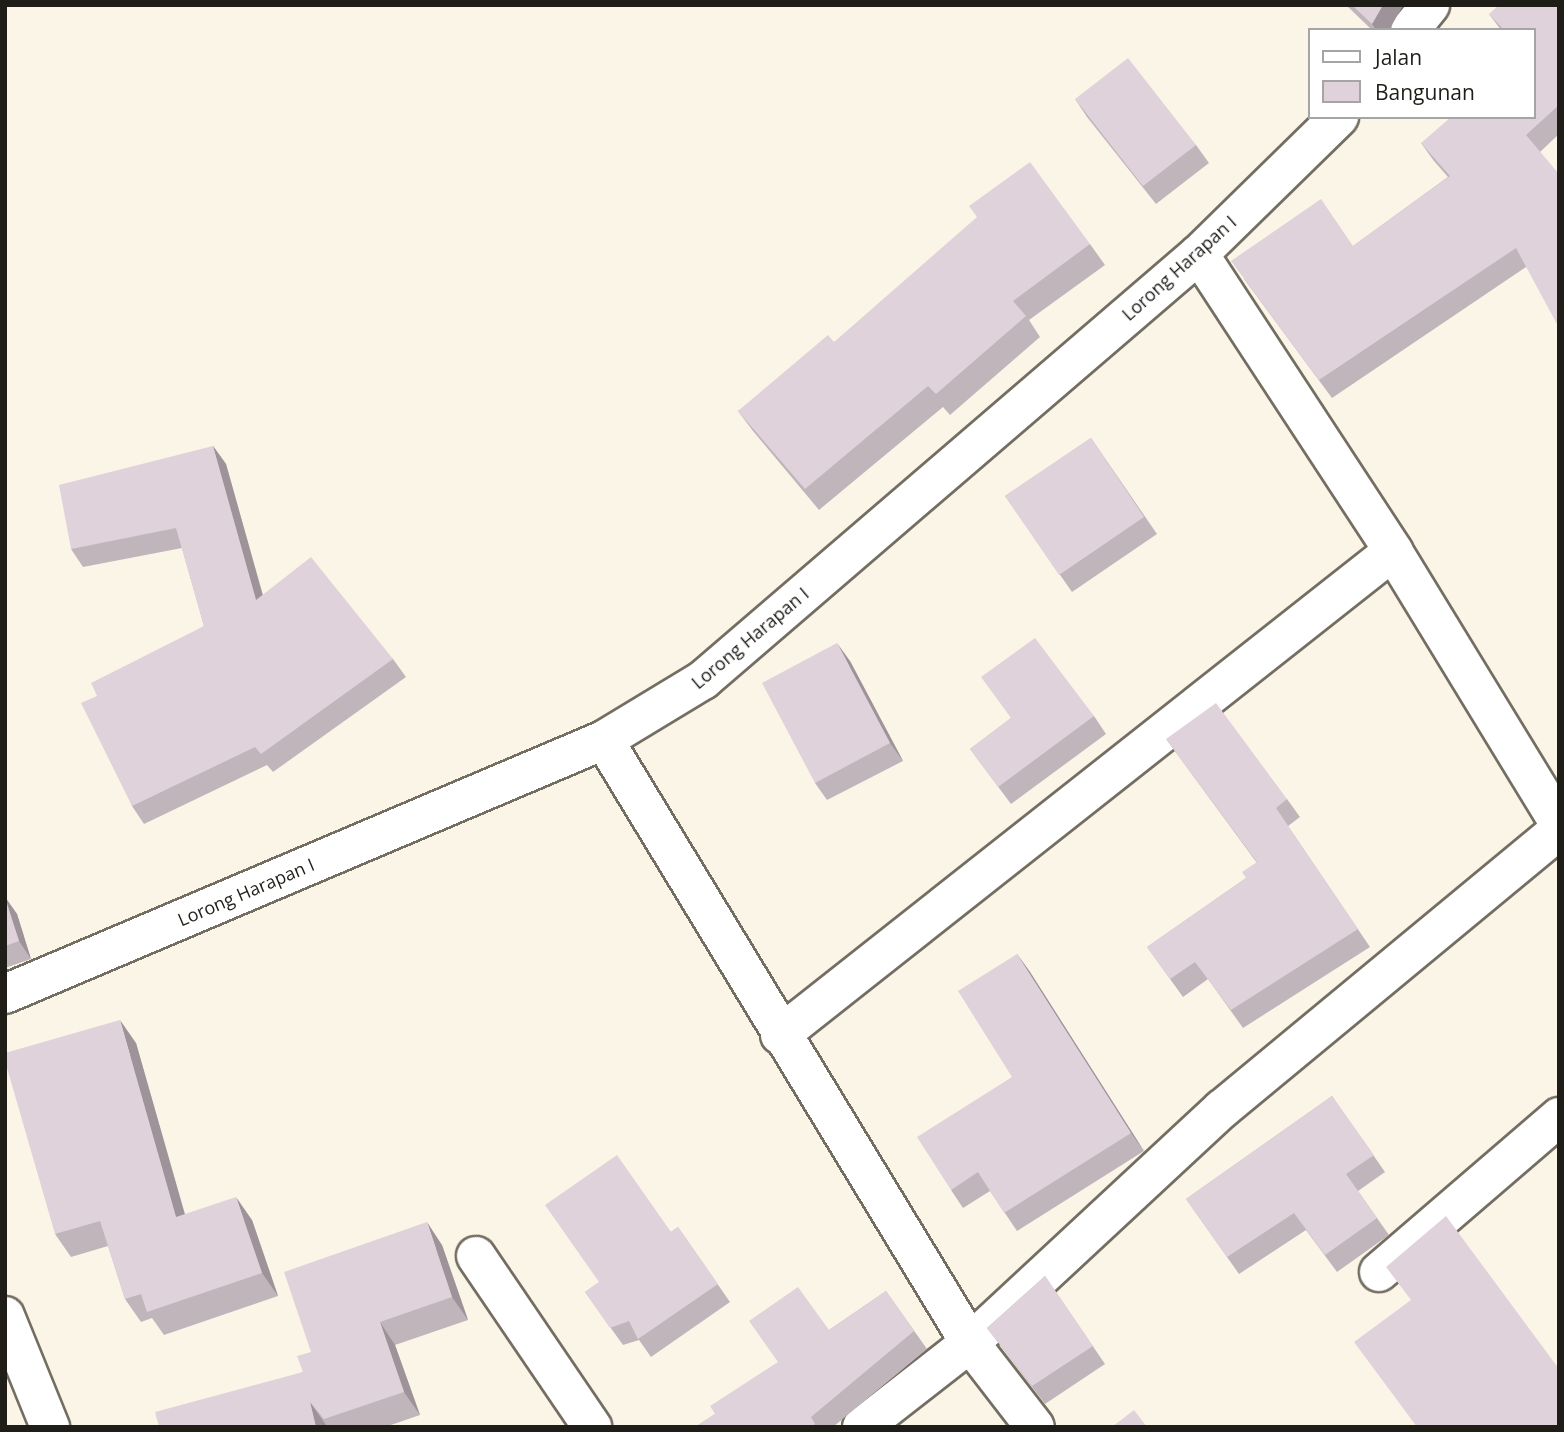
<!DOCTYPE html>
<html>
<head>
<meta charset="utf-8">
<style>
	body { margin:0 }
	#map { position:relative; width:1564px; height:1432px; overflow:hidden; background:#fbf5e7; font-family:"Open Sans",sans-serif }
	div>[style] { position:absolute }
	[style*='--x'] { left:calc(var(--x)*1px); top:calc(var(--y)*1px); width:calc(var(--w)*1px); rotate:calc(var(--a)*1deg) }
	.roads { filter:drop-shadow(2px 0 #746e62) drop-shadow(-2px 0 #746e62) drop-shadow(0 2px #746e62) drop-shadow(0 -2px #746e62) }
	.minor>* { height:38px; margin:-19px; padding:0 19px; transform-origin:19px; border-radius:19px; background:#fff }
	.wall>* { inset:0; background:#c1b5bc }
	.shaded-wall>* { inset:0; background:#9d9399 }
	.building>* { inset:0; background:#e0d2db }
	span { translate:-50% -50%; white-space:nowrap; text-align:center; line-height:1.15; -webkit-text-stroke:5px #fff; paint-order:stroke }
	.street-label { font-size:18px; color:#1f1d18 }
	.frame { position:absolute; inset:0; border:7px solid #1f1d18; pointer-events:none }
	.legend { position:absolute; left:1308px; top:28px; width:228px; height:91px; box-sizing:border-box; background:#fff; border:2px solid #a5a5a3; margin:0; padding:9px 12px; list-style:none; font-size:21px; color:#1f1d18 }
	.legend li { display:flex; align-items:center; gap:14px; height:35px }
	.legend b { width:35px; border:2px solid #a5a5a3 }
</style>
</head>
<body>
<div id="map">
	<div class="roads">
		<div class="minor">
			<i style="--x:1410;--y:30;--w:32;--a:-51"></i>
			<i style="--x:1199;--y:254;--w:355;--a:56.8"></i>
			<i style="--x:1393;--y:551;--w:319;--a:58.6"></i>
			<i style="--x:604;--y:740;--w:705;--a:58.74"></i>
			<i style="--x:970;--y:1343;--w:106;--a:52.3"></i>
			<i style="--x:5;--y:994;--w:651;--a:-22.98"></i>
			<i style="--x:604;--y:740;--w:116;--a:-31.2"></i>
			<i style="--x:703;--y:680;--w:654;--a:-40.66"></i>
			<i style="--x:1199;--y:254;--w:196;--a:-44.4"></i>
			<i style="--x:780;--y:1035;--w:781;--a:-38.29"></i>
			<i style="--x:476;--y:1256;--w:207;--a:55.8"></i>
			<i style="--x:1379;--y:1272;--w:238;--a:-40.7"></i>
			<i style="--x:5;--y:1316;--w:120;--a:67.9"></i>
			<i style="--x:862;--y:1427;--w:137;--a:-37.9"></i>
			<i style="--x:970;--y:1343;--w:344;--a:-42.9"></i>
			<i style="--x:1222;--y:1109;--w:438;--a:-39.6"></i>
		</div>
	</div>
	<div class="wall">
		<i style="clip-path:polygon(1346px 5px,1403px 5px,1389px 30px,1372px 30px)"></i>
		<i style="clip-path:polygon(1559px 5px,1559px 134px,1540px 152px,1526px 267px,1332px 398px,1244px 279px,1353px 246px,1448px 177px,1434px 161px,1421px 143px,1534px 117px,1534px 30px,1501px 30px,1489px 14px)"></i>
		<i style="clip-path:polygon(1075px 99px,1196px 145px,1209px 163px,1156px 204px,1087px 117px)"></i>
		<i style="clip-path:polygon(1090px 244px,1105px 265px,1029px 320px,1040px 337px,950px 415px,943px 407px,819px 510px,753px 431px,738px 411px,834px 342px)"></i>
		<i style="clip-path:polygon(1091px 438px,1157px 534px,1072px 592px,1005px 496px)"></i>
		<i style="clip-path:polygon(213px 446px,226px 464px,263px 595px,393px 659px,406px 677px,273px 772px,267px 765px,144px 824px,132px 806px,97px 696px,204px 626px,182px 548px,83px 567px,71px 549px)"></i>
		<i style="clip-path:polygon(850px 661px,903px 761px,827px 800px,815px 783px)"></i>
		<i style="clip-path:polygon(1094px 716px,1106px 734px,1011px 804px,970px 749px,1011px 718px)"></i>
		<i style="clip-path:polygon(1166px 739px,1287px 799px,1300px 817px,1288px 826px,1370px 947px,1243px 1028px,1208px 979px,1183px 997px,1147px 947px,1246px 878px,1257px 863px)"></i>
		<i style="clip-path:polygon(5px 897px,17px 914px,31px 959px,5px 968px)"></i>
		<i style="clip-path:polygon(1017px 954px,1030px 972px,1144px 1151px,1017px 1231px,990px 1191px,963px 1208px,951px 1190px,1012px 1077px)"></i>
		<i style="clip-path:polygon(136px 1043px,185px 1214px,252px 1220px,278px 1296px,164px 1335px,152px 1318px,141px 1322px,125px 1299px,108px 1246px,71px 1257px,55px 1234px)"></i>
		<i style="clip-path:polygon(1332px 1096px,1385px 1172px,1358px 1191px,1389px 1235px,1337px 1272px,1306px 1230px,1239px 1274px,1186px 1199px)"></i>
		<i style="clip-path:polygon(678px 1227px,730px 1302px,651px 1357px,639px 1340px,623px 1345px,585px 1292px)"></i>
		<i style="clip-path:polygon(442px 1245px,468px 1320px,395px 1345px,420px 1415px,385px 1427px,327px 1427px,326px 1425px,159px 1427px,303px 1372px,311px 1352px)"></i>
		<i style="clip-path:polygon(1045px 1276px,1105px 1364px,1045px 1404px,987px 1328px)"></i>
		<i style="clip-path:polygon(886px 1291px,927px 1349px,833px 1427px,695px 1427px,715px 1414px,829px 1330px)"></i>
	</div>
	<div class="shaded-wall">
		<i style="clip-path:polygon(1383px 5px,1403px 5px,1389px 30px,1376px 30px,1372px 24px)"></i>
		<i style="clip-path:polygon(213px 446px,226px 464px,269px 618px,256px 600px)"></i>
		<i style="clip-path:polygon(837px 643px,850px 661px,903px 761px,890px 743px)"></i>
		<i style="clip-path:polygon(5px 897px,17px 914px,31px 959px,19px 941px)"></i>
		<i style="clip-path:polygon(1017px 954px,1030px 972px,1144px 1151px,1131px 1133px)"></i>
		<i style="clip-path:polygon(120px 1020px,136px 1043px,192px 1240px,176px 1217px)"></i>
		<i style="clip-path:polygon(236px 1197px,252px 1220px,278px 1296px,262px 1273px)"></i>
		<i style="clip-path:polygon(427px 1222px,442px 1245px,468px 1320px,452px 1297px)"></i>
		<i style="clip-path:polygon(380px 1322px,395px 1345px,420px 1415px,404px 1392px)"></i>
		<i style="clip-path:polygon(310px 1402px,326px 1425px,326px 1427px,316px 1427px)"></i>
	</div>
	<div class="building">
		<i style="clip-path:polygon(1352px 5px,1383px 5px,1372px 24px)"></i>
		<i style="clip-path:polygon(1499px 5px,1559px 5px,1559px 105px,1526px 135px,1559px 174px,1559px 328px,1516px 248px,1319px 380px,1231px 261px,1321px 199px,1353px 246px,1450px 176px,1421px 143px,1451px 117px,1534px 117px,1534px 30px,1504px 30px,1489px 14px)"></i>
		<i style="clip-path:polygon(1128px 58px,1196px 145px,1143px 186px,1075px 99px)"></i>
		<i style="clip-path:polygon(1030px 162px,1090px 244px,1013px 301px,1026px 316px,936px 394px,928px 386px,805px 489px,738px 411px,828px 335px,834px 342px,977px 217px,969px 206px)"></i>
		<i style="clip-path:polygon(1091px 438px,1144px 517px,1059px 575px,1005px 496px)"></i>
		<i style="clip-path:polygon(213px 446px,256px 600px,311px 557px,393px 659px,261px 754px,255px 747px,132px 806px,81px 703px,97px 696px,91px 683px,204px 626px,176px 528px,71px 549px,59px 485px)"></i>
		<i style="clip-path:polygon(1035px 638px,1094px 716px,998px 787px,970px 749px,1011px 718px,981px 677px)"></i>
		<i style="clip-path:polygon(837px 643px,890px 743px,815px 783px,762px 683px)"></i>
		<i style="clip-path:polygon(1216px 703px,1287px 799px,1276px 808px,1358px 929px,1231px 1010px,1195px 962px,1170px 979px,1147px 947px,1246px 878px,1242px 872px,1257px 862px,1166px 739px)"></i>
		<i style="clip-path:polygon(5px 898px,19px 941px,5px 946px)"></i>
		<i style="clip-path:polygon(1017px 954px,1131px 1133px,1004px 1213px,978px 1172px,951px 1190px,917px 1137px,1012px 1077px,958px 991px)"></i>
		<i style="clip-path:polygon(120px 1020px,176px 1217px,236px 1197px,262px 1273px,147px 1312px,141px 1294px,125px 1299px,100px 1221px,55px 1234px,5px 1061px,5px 1053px)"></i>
		<i style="clip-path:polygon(1332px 1096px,1374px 1155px,1346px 1174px,1377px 1218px,1325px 1255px,1294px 1213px,1227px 1257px,1186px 1199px)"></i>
		<i style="clip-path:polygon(617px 1155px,671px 1232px,678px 1227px,718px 1284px,638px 1339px,629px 1321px,610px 1328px,585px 1292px,599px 1282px,545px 1205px)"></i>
		<i style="clip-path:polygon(1446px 1216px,1559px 1369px,1559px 1427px,1417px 1427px,1354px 1342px,1411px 1300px,1386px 1267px)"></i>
		<i style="clip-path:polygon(427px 1222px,452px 1297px,380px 1322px,404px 1392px,324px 1419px,310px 1402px,316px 1427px,159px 1427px,155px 1412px,303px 1372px,297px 1356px,311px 1352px,284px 1272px)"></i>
		<i style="clip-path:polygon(1045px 1276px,1093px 1346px,1032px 1386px,987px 1328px)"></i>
		<i style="clip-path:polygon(798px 1287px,829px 1330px,886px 1291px,914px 1331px,811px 1417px,815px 1424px,810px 1427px,695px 1427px,715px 1414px,710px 1406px,778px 1362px,749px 1321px)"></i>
		<i style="clip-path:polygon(1134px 1410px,1147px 1427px,1112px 1427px)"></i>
	</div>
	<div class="street-label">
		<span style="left:1179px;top:268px;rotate:-42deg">Lorong Harapan I</span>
		<span style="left:750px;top:638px;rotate:-40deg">Lorong Harapan I</span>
		<span style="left:246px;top:892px;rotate:-23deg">Lorong Harapan I</span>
	</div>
	<div class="frame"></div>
	<ul class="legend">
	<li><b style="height:9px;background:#fff"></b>Jalan</li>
	<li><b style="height:19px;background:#e0d2db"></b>Bangunan</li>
	</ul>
</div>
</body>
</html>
